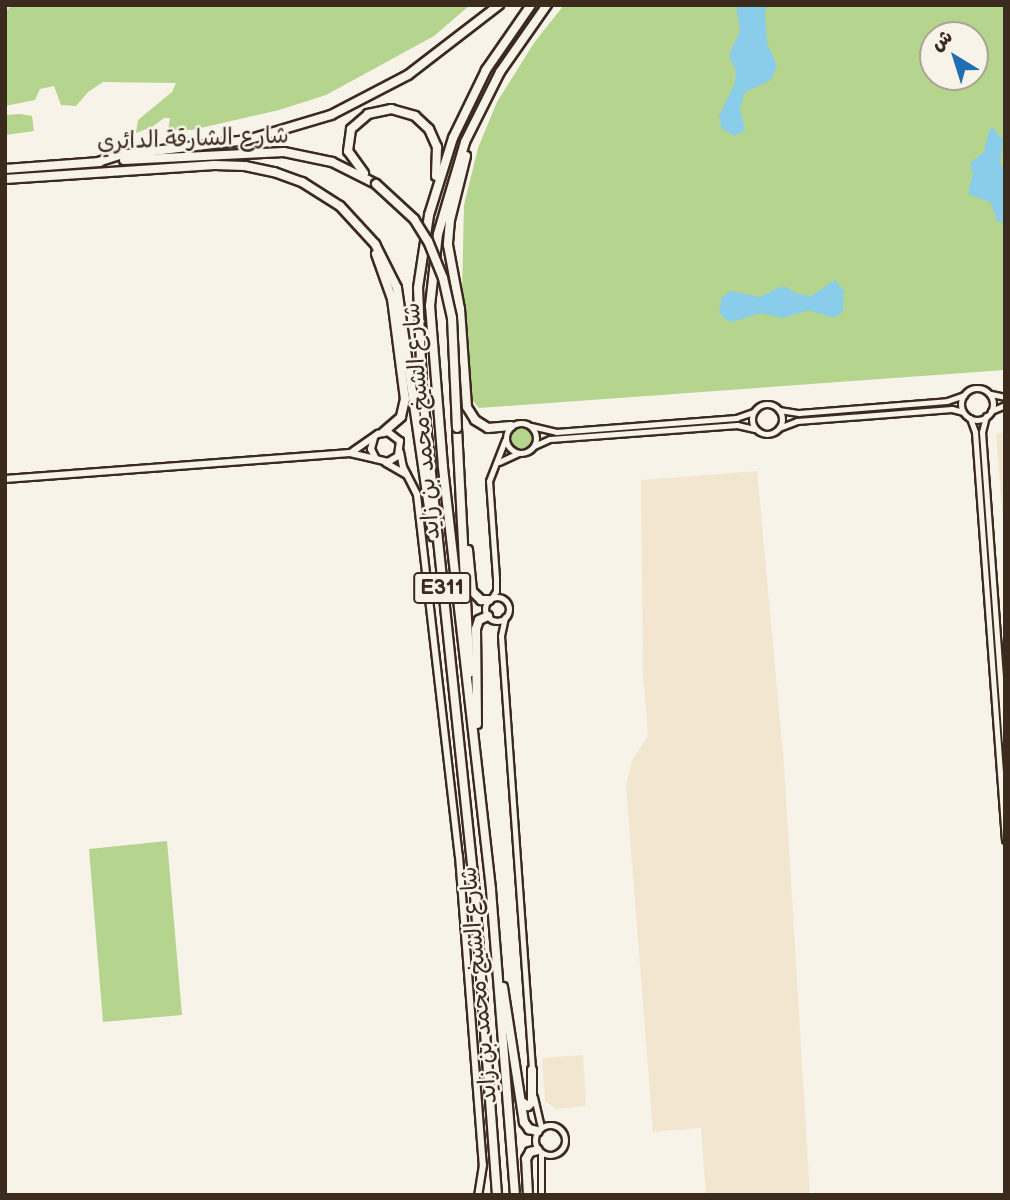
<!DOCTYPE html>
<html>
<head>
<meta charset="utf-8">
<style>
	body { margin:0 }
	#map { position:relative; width:1010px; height:1200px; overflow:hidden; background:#f7f3e8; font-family:"Balsamiq Sans","Playpen Sans Arabic",sans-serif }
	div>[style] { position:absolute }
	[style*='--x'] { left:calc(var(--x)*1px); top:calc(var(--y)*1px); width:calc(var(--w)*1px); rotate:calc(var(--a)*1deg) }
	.built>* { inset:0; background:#f3e6d1 }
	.green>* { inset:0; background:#b5d48d }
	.round { border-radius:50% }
	.water>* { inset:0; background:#89cdea }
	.roads { filter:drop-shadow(2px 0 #3b2a1e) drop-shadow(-2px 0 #3b2a1e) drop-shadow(0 2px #3b2a1e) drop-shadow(0 -2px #3b2a1e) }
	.tertiary>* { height:5px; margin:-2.5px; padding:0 2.5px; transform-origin:2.5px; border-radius:2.5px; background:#f7f3e8 }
	.tertiary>.ring { margin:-2.5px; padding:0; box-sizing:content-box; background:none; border:5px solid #f7f3e8; border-radius:50% }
	.secondary>* { height:6px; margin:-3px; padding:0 3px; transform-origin:3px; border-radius:3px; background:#f7f3e8 }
	.motorway>* { height:8px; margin:-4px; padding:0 4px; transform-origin:4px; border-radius:4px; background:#f7f3e8 }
	.bridges { filter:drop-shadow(2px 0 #3b2a1e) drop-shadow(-2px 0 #3b2a1e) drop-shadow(0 2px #3b2a1e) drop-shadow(0 -2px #3b2a1e) }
	.motorway-bridge>* { height:8px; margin:-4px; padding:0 4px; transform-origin:4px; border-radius:4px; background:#f7f3e8 }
	span { translate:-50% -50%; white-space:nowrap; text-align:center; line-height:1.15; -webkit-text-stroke:5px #f7f3e8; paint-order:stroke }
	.shield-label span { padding:2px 5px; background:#f7f3e8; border:2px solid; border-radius:5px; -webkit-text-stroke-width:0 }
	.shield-label { font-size:21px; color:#3b2a1e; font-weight:700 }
	.street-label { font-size:23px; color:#3b2a1e }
	.frame { position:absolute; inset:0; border:7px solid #3b2a1e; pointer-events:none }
	.north { position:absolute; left:919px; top:21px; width:70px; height:70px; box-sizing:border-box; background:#f7f3e8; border:2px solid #aca397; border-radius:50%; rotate:322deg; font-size:19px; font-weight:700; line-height:28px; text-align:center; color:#3b2a1e }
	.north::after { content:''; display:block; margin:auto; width:24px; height:32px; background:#1f6fb2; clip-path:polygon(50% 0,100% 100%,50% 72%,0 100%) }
</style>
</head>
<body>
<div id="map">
	<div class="built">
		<i style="clip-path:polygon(1005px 432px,1005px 547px,996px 434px)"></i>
		<i style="clip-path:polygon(757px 471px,784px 765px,810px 1195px,706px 1195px,701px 1128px,653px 1132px,626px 786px,632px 760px,648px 736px,643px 673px,641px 480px)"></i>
		<i style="clip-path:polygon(583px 1055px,586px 1106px,556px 1109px,545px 1101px,542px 1058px)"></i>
	</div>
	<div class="green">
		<i style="clip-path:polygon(12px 5px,470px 5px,434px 36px,326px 95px,279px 110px,192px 130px,168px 130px,170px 118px,164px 118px,152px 127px,136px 133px,138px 120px,172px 92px,176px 83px,103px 82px,88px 92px,76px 106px,61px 105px,54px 86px,40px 89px,35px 100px,5px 106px,5px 12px)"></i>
		<i style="clip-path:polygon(evenodd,564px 5px,1005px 5px,1005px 370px,479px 408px,470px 398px,462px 297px,464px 205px,478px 148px,497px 102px,534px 43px,564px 5px,933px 35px,975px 35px,975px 77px,933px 77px,933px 35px)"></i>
		<i style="clip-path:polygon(20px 114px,32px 116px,34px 131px,5px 135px,5px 115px)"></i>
		<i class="round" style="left:507px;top:423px;width:26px;height:26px"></i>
		<i style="clip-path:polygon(167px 841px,182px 1015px,103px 1022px,89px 849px)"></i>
	</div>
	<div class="water">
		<i style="clip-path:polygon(736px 5px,768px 5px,765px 10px,767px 43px,777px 65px,771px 80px,745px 92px,740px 108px,745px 130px,735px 136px,722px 129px,719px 116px,735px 83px,736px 71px,729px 55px,740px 31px)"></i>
		<i style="clip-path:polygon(993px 128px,1003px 140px,1000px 163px,1005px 171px,1004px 223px,998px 222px,990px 202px,968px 194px,973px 173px,970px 163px,984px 152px,989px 130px)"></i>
		<i style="clip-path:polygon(835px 280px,844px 291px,843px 311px,838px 316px,831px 317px,809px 310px,783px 318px,761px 313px,732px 322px,726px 320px,719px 312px,722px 297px,731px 291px,760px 297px,779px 287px,786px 287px,798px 294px,811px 296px)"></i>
	</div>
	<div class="roads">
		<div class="tertiary">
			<i class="ring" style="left:961px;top:388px;width:27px;height:27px"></i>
			<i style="--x:991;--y:394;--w:14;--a:12"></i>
			<i class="ring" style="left:752px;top:404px;width:25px;height:25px"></i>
			<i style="--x:779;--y:410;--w:20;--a:9"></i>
			<i style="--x:799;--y:413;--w:148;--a:-4.6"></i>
			<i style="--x:947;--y:401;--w:18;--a:-19"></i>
			<i style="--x:991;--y:411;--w:15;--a:-23"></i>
			<i style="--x:986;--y:416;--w:16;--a:104"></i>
			<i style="--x:982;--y:432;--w:311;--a:85.8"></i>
			<i style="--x:970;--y:418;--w:15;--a:70"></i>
			<i style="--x:975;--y:432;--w:409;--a:85.8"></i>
			<i class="ring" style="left:506px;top:423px;width:25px;height:25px"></i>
			<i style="--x:531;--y:426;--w:26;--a:13"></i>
			<i style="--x:556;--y:432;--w:181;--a:-4.4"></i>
			<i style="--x:736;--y:418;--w:18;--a:-19"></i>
			<i style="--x:779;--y:428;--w:19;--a:-21"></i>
			<i style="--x:797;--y:421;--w:155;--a:-4.4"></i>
			<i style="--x:952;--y:409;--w:11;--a:15"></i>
			<i style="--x:534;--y:446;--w:17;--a:-24"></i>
			<i style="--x:550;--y:439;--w:188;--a:-4.3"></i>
			<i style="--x:737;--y:425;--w:18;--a:13"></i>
			<i style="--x:499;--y:462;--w:21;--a:-25"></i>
			<i class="ring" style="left:485px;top:597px;width:19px;height:19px"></i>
			<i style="--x:491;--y:599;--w:9;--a:-58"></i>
			<i style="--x:496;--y:591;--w:13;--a:-90"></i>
			<i style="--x:496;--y:578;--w:97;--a:-94.1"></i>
			<i style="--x:489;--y:481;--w:44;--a:-68.7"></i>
			<i style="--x:505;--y:617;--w:19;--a:102"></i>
			<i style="--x:501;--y:636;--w:435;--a:85.9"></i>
			<i style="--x:534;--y:1097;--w:32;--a:77"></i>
			<i class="ring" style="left:535px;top:1125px;width:25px;height:25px"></i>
			<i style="--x:541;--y:1154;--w:41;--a:90"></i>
		</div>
		<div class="secondary">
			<i style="--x:352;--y:452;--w:32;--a:-35"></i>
			<i style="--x:378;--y:434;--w:10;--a:-11"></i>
			<i style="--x:388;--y:432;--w:15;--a:37"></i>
			<i style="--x:400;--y:441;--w:15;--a:98"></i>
			<i style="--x:398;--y:456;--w:12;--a:149"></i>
			<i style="--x:388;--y:462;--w:12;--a:-166"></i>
			<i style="--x:376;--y:459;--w:11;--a:-117"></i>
			<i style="--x:371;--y:449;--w:11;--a:-75"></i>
			<i style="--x:400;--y:452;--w:15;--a:79"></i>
			<i style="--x:403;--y:467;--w:31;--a:63"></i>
			<i style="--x:417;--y:495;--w:363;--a:83.4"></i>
			<i style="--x:459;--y:856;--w:310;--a:85.6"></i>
			<i style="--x:483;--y:1165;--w:30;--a:99"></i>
			<i style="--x:386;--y:463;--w:24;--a:30"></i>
			<i style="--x:5;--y:479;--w:346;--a:-4.3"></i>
			<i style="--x:350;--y:453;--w:27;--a:13"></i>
		</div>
		<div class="motorway">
			<i style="--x:466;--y:156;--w:66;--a:104"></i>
			<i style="--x:450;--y:220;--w:25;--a:95"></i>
			<i style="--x:448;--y:245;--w:65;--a:79.4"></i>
			<i style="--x:460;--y:309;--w:98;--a:85.9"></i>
			<i style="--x:467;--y:407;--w:15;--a:58"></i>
			<i style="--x:475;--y:420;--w:15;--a:32"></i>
			<i style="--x:488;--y:428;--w:23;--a:-5"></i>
			<i style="--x:124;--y:160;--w:160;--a:-2.9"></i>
			<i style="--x:284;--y:152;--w:49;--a:11.8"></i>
			<i style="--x:332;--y:162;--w:49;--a:26.6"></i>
			<i style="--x:98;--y:162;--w:22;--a:-18"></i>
			<i style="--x:119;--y:155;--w:129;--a:-6.7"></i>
			<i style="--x:247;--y:140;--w:88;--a:-16.6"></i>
			<i style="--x:331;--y:115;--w:87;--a:-27.5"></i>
			<i style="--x:408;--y:75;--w:115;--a:-37.6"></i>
			<i style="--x:5;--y:169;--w:95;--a:-4.2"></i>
			<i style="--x:364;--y:173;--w:27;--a:-126"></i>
			<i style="--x:348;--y:151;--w:22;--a:-82"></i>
			<i style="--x:351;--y:129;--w:23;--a:-41"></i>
			<i style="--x:368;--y:114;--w:24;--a:-12"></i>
			<i style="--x:391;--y:109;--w:25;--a:16"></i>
			<i style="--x:415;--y:116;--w:19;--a:43"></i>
			<i style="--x:429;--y:129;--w:20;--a:66"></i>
			<i style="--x:437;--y:147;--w:29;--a:92"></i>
			<i style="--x:5;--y:179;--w:210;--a:-3.8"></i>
			<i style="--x:215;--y:165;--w:30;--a:2"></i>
			<i style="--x:245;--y:166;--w:30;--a:12"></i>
			<i style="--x:274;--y:172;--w:30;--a:20"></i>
			<i style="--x:302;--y:182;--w:45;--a:32.3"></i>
			<i style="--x:340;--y:206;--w:52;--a:47.4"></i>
			<i style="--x:375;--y:244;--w:49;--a:63.4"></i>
			<i style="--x:397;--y:288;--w:251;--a:81.7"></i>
			<i style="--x:376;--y:254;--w:48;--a:70.4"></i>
			<i style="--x:392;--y:299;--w:101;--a:82.6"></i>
			<i style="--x:405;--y:399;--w:18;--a:103"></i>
			<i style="--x:401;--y:417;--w:23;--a:139"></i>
			<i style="--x:457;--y:428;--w:245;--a:87"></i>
			<i style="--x:468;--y:550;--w:41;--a:84.4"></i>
			<i style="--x:472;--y:591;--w:13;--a:45"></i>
			<i style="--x:481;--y:600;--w:8;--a:0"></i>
			<i style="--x:477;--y:724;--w:95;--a:-90.6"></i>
			<i style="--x:476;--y:629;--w:9;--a:-72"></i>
			<i style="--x:479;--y:620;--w:10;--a:-24"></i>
			<i style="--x:503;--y:987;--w:137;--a:81.2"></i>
			<i style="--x:524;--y:1122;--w:9;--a:54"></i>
			<i style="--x:529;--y:1129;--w:9;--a:13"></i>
			<i style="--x:522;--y:1102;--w:7;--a:34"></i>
			<i style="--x:528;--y:1106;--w:6;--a:-45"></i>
			<i style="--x:532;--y:1102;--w:32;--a:-90"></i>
			<i style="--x:497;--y:1195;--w:303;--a:-94.2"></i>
			<i style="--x:475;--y:893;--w:509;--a:-95.98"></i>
			<i style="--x:422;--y:387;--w:99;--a:-92.3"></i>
			<i style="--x:418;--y:288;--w:74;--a:-81.4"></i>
			<i style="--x:429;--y:215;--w:81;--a:-72.7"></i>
			<i style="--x:453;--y:138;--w:76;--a:-64.1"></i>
			<i style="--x:486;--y:70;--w:79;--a:-55.3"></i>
			<i style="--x:515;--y:1195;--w:307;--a:-94.5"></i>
			<i style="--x:491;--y:889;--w:425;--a:-96.5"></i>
			<i style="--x:443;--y:467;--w:162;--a:-94.6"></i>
			<i style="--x:430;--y:306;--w:72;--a:-83.7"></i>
			<i style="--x:438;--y:234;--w:96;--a:-73.6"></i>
			<i style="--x:465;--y:142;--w:78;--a:-63.4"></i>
			<i style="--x:500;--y:72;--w:82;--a:-55"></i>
			<i style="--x:528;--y:1195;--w:36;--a:-93"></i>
			<i style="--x:526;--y:1159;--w:8;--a:-60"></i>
			<i style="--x:530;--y:1152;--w:8;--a:-14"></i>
		</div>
	</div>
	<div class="bridges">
		<div class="motorway-bridge">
			<i style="--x:376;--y:184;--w:52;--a:42.6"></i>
			<i style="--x:414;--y:219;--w:26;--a:58"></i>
			<i style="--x:428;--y:241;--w:40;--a:68"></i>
			<i style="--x:443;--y:278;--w:41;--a:77.3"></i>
			<i style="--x:452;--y:318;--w:110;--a:87.4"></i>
		</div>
	</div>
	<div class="shield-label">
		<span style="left:442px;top:588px">E311</span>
	</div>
	<div class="street-label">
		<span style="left:193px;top:139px;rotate:-2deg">شارع الشارقة الدائري</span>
		<span style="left:422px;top:421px;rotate:-95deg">شارع الشيخ محمد بن زايد</span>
		<span style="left:479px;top:985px;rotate:-95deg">شارع الشيخ محمد بن زايد</span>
	</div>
	<div class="frame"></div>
	<div class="north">ش</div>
</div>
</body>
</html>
